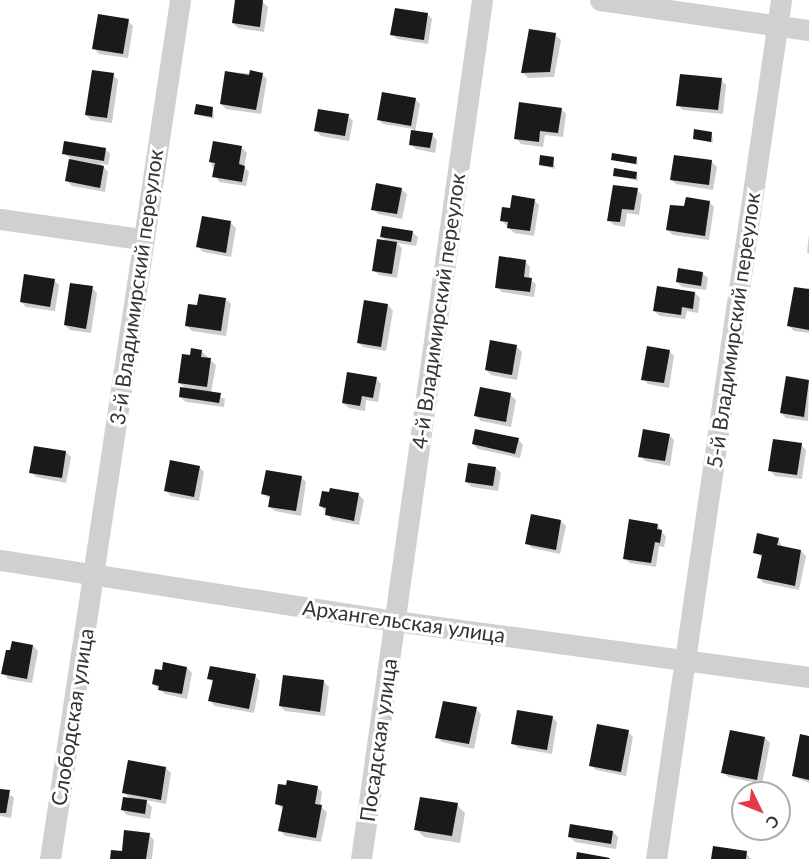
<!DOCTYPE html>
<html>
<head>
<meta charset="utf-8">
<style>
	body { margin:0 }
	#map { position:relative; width:809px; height:859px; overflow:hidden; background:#fff; font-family:Lato,sans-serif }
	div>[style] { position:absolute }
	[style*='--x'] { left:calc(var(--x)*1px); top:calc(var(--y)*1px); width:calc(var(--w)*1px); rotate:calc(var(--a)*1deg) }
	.shadow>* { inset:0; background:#0003 }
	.building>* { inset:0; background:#1a1a1a }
	.minor>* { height:21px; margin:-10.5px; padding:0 10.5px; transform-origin:10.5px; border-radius:10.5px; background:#d0d0d0 }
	span { translate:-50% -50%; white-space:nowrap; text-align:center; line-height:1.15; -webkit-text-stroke:6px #fff; paint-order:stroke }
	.street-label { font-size:21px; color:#333 }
	.north { position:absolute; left:731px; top:781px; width:60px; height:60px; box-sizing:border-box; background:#fff; border:2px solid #adadad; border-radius:50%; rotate:133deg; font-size:16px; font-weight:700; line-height:24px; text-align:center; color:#333 }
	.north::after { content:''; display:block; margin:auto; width:21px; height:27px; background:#e63946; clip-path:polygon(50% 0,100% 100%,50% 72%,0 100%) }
</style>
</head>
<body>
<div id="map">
	<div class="shadow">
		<i style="clip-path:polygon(237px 0,260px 0,268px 7px,264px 32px,238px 28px,233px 23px)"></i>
		<i style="clip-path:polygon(427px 14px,432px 19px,428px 44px,397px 39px,392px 34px)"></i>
		<i style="clip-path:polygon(128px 21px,133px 26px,128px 58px,99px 54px,94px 48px)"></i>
		<i style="clip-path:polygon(555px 35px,561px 40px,554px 77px,528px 78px,523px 73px)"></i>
		<i style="clip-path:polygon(227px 72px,262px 74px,267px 79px,261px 114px,226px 109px,221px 104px)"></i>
		<i style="clip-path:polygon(113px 75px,118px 80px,112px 123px,91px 120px,86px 115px)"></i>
		<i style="clip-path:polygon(721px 80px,726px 85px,723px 114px,683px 110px,678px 105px)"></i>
		<i style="clip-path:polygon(415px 99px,420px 104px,415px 132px,432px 135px,437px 140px,435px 153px,416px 149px,411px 144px,413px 129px,383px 124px,378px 119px)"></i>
		<i style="clip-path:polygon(213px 109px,214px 119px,195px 114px)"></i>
		<i style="clip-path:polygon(561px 109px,566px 114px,563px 137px,545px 135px,543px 147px,521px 144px,516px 138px)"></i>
		<i style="clip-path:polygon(348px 116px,353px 121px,349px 141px,321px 136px,316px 131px)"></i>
		<i style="clip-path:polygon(712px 133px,713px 143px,695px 138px)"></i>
		<i style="clip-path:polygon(242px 148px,247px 153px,244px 167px,249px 172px,246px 186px,219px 182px,210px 161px)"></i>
		<i style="clip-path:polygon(105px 149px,110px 154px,108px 165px,100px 163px,108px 172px,105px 192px,72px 186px,67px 181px,71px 159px,64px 153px)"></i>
		<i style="clip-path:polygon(553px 158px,555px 169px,540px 165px)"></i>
		<i style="clip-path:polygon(637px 158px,638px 165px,612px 159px)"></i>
		<i style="clip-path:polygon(712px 162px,717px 167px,713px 190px,676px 184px,671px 179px)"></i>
		<i style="clip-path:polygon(637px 173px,638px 181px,614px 175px)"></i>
		<i style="clip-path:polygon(401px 189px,407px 194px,402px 219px,378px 214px,373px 209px)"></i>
		<i style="clip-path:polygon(637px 190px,642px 195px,639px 215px,627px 213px,625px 227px,614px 225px,609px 220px)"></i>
		<i style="clip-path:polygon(534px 200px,539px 205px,534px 236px,514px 233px,501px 220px,511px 210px)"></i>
		<i style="clip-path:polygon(709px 202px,714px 207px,709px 240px,673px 235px,667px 230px)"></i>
		<i style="clip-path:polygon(231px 223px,236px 228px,231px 257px,203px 252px,198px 247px)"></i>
		<i style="clip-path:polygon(412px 232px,418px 237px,416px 246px,397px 243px,402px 248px,397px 278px,379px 275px,373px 270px,387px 242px,382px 237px)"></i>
		<i style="clip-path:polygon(809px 235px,809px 254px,807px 252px)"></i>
		<i style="clip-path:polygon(525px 261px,530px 267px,529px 279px,536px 284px,534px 297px,502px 292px,497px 287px)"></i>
		<i style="clip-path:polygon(702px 273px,708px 278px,706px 290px,682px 287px,677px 282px)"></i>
		<i style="clip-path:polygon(54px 280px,59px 285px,55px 311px,26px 307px,21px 302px)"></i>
		<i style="clip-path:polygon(92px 288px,97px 293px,91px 333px,70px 330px,65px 325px)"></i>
		<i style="clip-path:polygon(809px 291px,809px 333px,794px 331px,789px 326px)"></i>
		<i style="clip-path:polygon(695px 293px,700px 298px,698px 313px,687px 311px,685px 319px,660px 316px,654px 311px)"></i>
		<i style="clip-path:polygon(226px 299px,231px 304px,226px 336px,192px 331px,187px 326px,199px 307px)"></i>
		<i style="clip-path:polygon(388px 305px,393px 311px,386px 351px,363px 347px,358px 342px)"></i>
		<i style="clip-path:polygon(517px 347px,522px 352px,517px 380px,491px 375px,486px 370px)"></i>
		<i style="clip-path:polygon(201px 351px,216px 365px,211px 393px,225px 399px,224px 407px,186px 402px,180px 397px,186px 389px,179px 382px,191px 357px)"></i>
		<i style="clip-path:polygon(669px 351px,674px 356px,669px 388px,648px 384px,643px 379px)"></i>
		<i style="clip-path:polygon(376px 378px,381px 384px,378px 402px,366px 400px,365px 411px,349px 408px,343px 403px)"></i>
		<i style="clip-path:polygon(787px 378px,809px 382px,808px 421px,786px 418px,781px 413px)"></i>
		<i style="clip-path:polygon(510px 395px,516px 400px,511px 427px,481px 421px,476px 416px)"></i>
		<i style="clip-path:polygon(669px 435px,674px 440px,670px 466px,645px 461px,640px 456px)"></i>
		<i style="clip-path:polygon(518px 439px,523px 445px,520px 458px,478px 449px,473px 444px)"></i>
		<i style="clip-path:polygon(801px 445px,806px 450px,802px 479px,775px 476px,770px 470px)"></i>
		<i style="clip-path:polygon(66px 452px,71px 457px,66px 483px,36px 477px,31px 472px)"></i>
		<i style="clip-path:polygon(199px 467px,204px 472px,199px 501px,171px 496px,166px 491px)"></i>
		<i style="clip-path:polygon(496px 468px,501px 473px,498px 491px,472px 487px,466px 482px)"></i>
		<i style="clip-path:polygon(301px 477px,306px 482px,301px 516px,275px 511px,269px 506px,271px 499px,263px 494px)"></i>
		<i style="clip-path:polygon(359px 495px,364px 500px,359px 525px,332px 520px,321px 506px)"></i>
		<i style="clip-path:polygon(561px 521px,566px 526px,560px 554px,532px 548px,527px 543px)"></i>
		<i style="clip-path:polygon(657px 525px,666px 537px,664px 547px,659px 546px,656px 567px,630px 563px,624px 558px)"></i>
		<i style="clip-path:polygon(778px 539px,783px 548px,801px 551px,806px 556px,799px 590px,764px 583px,759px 578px,763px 558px,755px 552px)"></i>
		<i style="clip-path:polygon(33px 646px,38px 651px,32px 683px,8px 679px,3px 673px)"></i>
		<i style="clip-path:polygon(187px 668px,192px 673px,187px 699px,165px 694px,153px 684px)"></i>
		<i style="clip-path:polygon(255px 676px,260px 681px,254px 713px,215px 706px,210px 701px,213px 683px,209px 678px)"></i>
		<i style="clip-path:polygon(324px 682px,329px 687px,325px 716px,285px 711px,280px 706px)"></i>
		<i style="clip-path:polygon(476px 709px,481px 714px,474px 749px,442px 742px,437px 737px)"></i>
		<i style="clip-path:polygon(552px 717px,557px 722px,552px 754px,518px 748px,513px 743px)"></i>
		<i style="clip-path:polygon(628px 732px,633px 737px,626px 776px,596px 770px,591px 765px)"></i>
		<i style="clip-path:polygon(809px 737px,809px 783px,793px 776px)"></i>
		<i style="clip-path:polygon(765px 738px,770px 743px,762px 784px,728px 777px,723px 772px)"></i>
		<i style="clip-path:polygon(166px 768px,171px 773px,166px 804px,145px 800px,152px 807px,150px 819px,127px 815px,122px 810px,131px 799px,124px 793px)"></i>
		<i style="clip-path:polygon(317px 787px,322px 792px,320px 806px,327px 812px,321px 842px,285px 836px,280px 830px,284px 809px,276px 804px)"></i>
		<i style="clip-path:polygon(0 790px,14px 797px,11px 818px,0 816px)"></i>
		<i style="clip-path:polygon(457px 805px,465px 813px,460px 843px,424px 837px,416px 829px)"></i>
		<i style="clip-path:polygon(613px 832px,618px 837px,616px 849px,575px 842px,570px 837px)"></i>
		<i style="clip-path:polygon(149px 835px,154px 840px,152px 859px,111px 859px)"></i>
		<i style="clip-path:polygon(746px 853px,751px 859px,712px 859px)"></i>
	</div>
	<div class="building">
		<i style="clip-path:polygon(235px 0,263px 0,260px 27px,232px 23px)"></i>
		<i style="clip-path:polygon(395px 8px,428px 13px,424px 40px,390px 35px)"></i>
		<i style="clip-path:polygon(98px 14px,129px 19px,123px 54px,92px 49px)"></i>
		<i style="clip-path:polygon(529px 29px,556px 33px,550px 72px,521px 73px)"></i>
		<i style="clip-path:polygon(92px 70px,114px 73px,107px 118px,85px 115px)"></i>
		<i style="clip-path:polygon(250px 70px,263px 73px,256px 110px,220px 104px,225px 71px,249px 75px)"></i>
		<i style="clip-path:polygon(680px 74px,722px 78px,718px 110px,676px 106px)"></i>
		<i style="clip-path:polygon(382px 92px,416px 98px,411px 126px,377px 120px)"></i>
		<i style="clip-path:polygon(519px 102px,562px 108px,558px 133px,540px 131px,539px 142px,514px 139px)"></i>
		<i style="clip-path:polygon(196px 104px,213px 107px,212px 117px,194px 114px)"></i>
		<i style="clip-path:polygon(318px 109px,349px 114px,345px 136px,314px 131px)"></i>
		<i style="clip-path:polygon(694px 129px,712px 132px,711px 142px,693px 139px)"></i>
		<i style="clip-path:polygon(411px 130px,433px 133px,430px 148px,409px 145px)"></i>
		<i style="clip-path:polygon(64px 141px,106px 148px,104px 161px,62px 154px)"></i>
		<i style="clip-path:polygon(213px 141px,242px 146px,239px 164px,245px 166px,242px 182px,212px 177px,215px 163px,209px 162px)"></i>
		<i style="clip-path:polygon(612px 153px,637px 157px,636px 164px,611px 160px)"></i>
		<i style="clip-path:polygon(540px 155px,554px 157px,553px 167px,539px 165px)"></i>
		<i style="clip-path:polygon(674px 155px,712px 160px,709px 185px,670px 180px)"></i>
		<i style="clip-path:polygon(69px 159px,104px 166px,100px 188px,65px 181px)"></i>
		<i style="clip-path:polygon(614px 168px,637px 172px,636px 179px,613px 176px)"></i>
		<i style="clip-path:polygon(376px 183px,402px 188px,397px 214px,371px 210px)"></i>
		<i style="clip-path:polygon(613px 185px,638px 188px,634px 210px,622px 209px,620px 222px,607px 221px)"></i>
		<i style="clip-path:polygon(512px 195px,535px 199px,530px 231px,507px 228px,508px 222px,500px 221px,502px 207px,510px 208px)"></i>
		<i style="clip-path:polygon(686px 197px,710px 201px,705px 236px,666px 230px,670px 205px,684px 206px)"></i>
		<i style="clip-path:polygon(202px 216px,231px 221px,226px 253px,196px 247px)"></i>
		<i style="clip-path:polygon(382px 226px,413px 231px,411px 242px,380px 237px)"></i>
		<i style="clip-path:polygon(377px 239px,397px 242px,392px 274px,372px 271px)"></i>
		<i style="clip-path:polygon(499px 256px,526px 260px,524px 277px,532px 278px,530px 292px,495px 288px)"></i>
		<i style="clip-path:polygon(678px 268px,703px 272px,701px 286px,676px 282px)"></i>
		<i style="clip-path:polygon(24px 274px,55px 279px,50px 307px,20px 302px)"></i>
		<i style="clip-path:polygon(70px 283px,93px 286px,86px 329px,64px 325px)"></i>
		<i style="clip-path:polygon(657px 286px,695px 292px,693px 309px,682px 307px,681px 315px,653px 311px)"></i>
		<i style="clip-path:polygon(794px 287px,809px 289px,809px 330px,787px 326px)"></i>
		<i style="clip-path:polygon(199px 294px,226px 298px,221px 331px,185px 326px,188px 304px,197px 305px)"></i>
		<i style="clip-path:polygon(364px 300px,388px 304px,381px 347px,357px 343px)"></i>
		<i style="clip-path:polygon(490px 340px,517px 345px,512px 375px,485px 370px)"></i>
		<i style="clip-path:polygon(647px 346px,670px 350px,664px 383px,641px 380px)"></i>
		<i style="clip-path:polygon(191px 348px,202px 350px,201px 357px,211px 358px,207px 387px,178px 383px,182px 354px,190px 355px)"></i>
		<i style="clip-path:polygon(347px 372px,377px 377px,373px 398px,362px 396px,360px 406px,342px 403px)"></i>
		<i style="clip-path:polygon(786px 376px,809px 380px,804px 417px,780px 413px)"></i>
		<i style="clip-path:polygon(180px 387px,221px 393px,219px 403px,179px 397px)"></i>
		<i style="clip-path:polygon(480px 387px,511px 393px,506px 422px,474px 416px)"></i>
		<i style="clip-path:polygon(475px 429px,519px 438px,515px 454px,472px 444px)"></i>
		<i style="clip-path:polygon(643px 429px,670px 434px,665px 461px,638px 457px)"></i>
		<i style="clip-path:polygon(773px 439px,802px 443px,797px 475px,768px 471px)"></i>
		<i style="clip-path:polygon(34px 446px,66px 451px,62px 478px,29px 473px)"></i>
		<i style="clip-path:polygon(170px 460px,200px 466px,194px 497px,164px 491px)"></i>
		<i style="clip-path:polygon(468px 463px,496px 467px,493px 486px,465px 482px)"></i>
		<i style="clip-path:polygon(266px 470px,302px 476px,296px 511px,268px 507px,270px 496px,261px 494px)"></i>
		<i style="clip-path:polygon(330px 488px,359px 493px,354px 521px,325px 515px,326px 508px,319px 506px,322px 491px,329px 492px)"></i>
		<i style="clip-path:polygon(531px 514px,561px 520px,556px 550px,525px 544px)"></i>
		<i style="clip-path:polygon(629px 519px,658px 524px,657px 529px,662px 530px,660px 543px,655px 542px,651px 563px,623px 559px)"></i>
		<i style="clip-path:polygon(757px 533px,779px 538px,777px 545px,801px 550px,795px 586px,757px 578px,762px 555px,753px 553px)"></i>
		<i style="clip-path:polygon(12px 641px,33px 645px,27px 679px,1px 674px,6px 650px,10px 650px)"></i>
		<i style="clip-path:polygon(163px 662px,187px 667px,182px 694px,158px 690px,159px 686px,152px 684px,155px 669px,162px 670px)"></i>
		<i style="clip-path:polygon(210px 666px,256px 674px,249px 709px,208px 701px,213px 680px,207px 679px)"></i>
		<i style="clip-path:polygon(283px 675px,324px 680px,320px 712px,279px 706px)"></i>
		<i style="clip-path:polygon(443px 701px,477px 707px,469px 744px,435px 738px)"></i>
		<i style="clip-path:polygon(517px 710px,553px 716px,547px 750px,511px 744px)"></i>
		<i style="clip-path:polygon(597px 724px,629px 730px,621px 772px,589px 766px)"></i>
		<i style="clip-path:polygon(730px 730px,765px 737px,757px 780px,721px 773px)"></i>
		<i style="clip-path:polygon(800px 734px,809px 736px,809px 780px,792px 776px)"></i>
		<i style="clip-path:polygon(128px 760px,166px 767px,161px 800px,122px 793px)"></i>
		<i style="clip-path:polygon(287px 780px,318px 786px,315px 804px,322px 805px,316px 838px,278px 831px,283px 806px,275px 804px,278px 784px,286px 785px)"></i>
		<i style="clip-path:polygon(0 789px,10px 790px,6px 813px,0 813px)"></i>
		<i style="clip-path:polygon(123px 797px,147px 800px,145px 814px,121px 810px)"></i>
		<i style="clip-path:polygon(420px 797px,458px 803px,452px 836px,414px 830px)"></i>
		<i style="clip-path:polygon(570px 824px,613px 831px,611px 844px,568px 837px)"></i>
		<i style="clip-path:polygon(124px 830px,150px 833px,146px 859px,110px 859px,111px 850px,122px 851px)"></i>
		<i style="clip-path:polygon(713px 846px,747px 851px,746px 859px,711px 859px)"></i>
		<i style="clip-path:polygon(577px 852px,610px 858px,609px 859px,576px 859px)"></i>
	</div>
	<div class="minor">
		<i style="--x:600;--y:0;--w:211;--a:8.2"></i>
		<i style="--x:0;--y:219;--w:142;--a:8.1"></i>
		<i style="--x:0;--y:560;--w:400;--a:8.8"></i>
		<i style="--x:395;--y:621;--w:418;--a:7.7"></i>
		<i style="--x:50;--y:859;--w:869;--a:-81.39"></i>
		<i style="--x:361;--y:859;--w:867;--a:-81.98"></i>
		<i style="--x:656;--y:859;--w:868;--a:-81.72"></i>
	</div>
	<div class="street-label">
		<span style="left:136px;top:287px;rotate:-82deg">3-й Владимирский переулок</span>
		<span style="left:438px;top:311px;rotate:-82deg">4-й Владимирский переулок</span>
		<span style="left:733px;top:330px;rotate:-82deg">5-й Владимирский переулок</span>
		<span style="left:404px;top:621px;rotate:8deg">Архангельская улица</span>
		<span style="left:72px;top:717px;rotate:-81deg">Слободская улица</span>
		<span style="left:378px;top:740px;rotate:-82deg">Посадская улица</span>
	</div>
	<div class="north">С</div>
</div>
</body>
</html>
